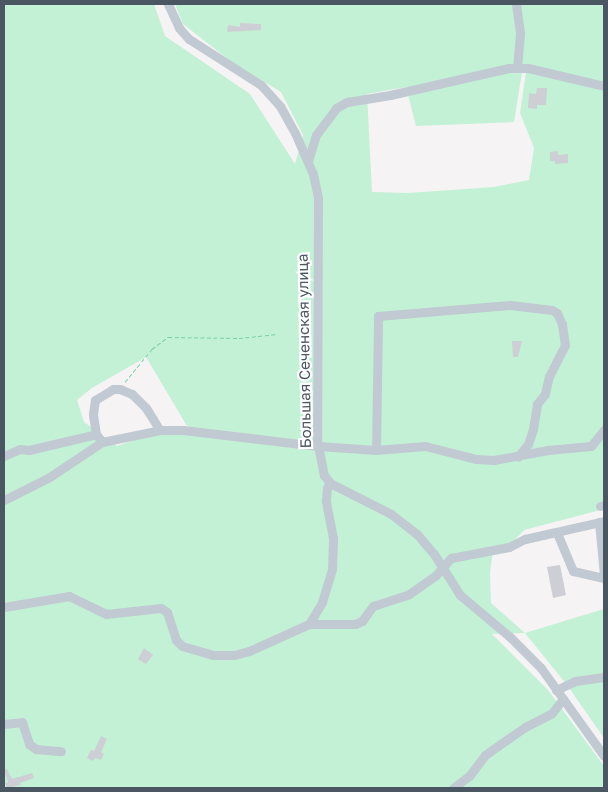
<!DOCTYPE html>
<html>
<head>
<meta charset="utf-8">
<style>
	body { margin:0 }
	#map { position:relative; width:608px; height:792px; overflow:hidden; background:#f5f3f3; font-family:"Golos Text",sans-serif }
	div>[style] { position:absolute }
	[style*='--x'] { left:calc(var(--x)*1px); top:calc(var(--y)*1px); width:calc(var(--w)*1px); rotate:calc(var(--a)*1deg) }
	.green>* { inset:0; background:#c3f1d5 }
	.building>* { inset:0; background:#cdcfd5 }
	.path>* { height:1px; margin-top:-0.5px; transform-origin:0; background:repeating-linear-gradient(90deg,#7ad0a6 0 4px,transparent 0 6.5px) }
	.minor>* { height:9px; margin:-4.5px; padding:0 4.5px; transform-origin:4.5px; border-radius:4.5px; background:#c1cad2 }
	span { translate:-50% -50%; white-space:nowrap; text-align:center; line-height:1.15; -webkit-text-stroke:4.5px #fff; paint-order:stroke }
	.street-label { font-size:15px; color:#4a5661 }
	.frame { position:absolute; inset:0; border:5px solid #4a5661; pointer-events:none }
</style>
</head>
<body>
<div id="map">
	<div class="green">
		<i style="clip-path:polygon(evenodd,4px 4px,154px 4px,165px 36px,250px 94px,295px 164px,303px 135px,281px 92px,233px 63px,183px 24px,175px 4px,604px 4px,604px 88px,523px 66px,514px 122px,416px 126px,406px 87px,367px 94px,372px 192px,408px 193px,494px 187px,529px 180px,534px 148px,520px 113px,526px 72px,604px 90px,604px 509px,524px 530px,512px 543px,493px 550px,490px 573px,491px 603px,525px 633px,604px 609px,604px 738px,567px 685px,525px 633px,492px 634px,548px 690px,604px 766px,604px 788px,4px 788px,4px 4px,146px 357px,187px 426px,200px 433px,152px 434px,117px 446px,84px 422px,77px 400px,92px 388px,146px 357px)"></i>
	</div>
	<div class="building">
		<i style="clip-path:polygon(240px 23px,261px 24px,261px 30px,227px 32px,228px 25px,240px 27px)"></i>
		<i style="clip-path:polygon(537px 88px,547px 88px,546px 105px,537px 105px,537px 109px,528px 108px,529px 93px,536px 94px)"></i>
		<i style="clip-path:polygon(558px 151px,558px 155px,568px 154px,568px 163px,555px 164px,555px 161px,550px 161px,550px 152px)"></i>
		<i style="clip-path:polygon(512px 341px,522px 341px,518px 357px,513px 357px)"></i>
		<i style="clip-path:polygon(560px 565px,566px 595px,553px 598px,547px 567px)"></i>
		<i style="clip-path:polygon(144px 648px,153px 655px,146px 664px,138px 659px)"></i>
		<i style="clip-path:polygon(101px 736px,107px 739px,101px 752px,104px 754px,101px 760px,95px 758px,93px 761px,87px 758px,91px 750px,94px 751px)"></i>
		<i style="clip-path:polygon(7px 769px,12px 779px,32px 773px,34px 778px,20px 783px,21px 785px,7px 788px,5px 783px,8px 782px,4px 770px)"></i>
	</div>
	<div class="path">
		<i style="--x:125;--y:382;--w:43;--a:-50.7"></i>
		<i style="--x:152;--y:349;--w:20;--a:-37"></i>
		<i style="--x:168;--y:337;--w:71;--a:0.8"></i>
		<i style="--x:239;--y:338;--w:38;--a:-6"></i>
	</div>
	<div class="minor">
		<i style="--x:168;--y:4;--w:26;--a:65"></i>
		<i style="--x:179;--y:28;--w:15;--a:48"></i>
		<i style="--x:189;--y:39;--w:85;--a:32.6"></i>
		<i style="--x:261;--y:85;--w:28;--a:48"></i>
		<i style="--x:280;--y:106;--w:31;--a:61"></i>
		<i style="--x:295;--y:133;--w:45;--a:66.3"></i>
		<i style="--x:313;--y:174;--w:25;--a:78"></i>
		<i style="--x:318;--y:198;--w:242;--a:90.2"></i>
		<i style="--x:317;--y:440;--w:36;--a:79"></i>
		<i style="--x:324;--y:475;--w:10;--a:53"></i>
		<i style="--x:330;--y:483;--w:68;--a:26.9"></i>
		<i style="--x:391;--y:514;--w:33;--a:38"></i>
		<i style="--x:417;--y:534;--w:26;--a:50"></i>
		<i style="--x:434;--y:554;--w:49;--a:57.6"></i>
		<i style="--x:460;--y:595;--w:65;--a:40"></i>
		<i style="--x:510;--y:637;--w:44;--a:45"></i>
		<i style="--x:541;--y:668;--w:108;--a:54.4"></i>
		<i style="--x:516;--y:4;--w:30;--a:82"></i>
		<i style="--x:520;--y:34;--w:34;--a:95"></i>
		<i style="--x:308;--y:161;--w:27;--a:-73"></i>
		<i style="--x:316;--y:135;--w:34;--a:-53"></i>
		<i style="--x:336;--y:108;--w:13;--a:-29"></i>
		<i style="--x:347;--y:102;--w:44;--a:-9.2"></i>
		<i style="--x:390;--y:95;--w:122;--a:-12.8"></i>
		<i style="--x:509;--y:68;--w:19;--a:0"></i>
		<i style="--x:528;--y:68;--w:78;--a:13.3"></i>
		<i style="--x:102;--y:442;--w:10;--a:-127"></i>
		<i style="--x:96;--y:434;--w:20;--a:-99"></i>
		<i style="--x:93;--y:414;--w:14;--a:-82"></i>
		<i style="--x:95;--y:400;--w:21;--a:-31"></i>
		<i style="--x:113;--y:389;--w:7;--a:0"></i>
		<i style="--x:120;--y:389;--w:13;--a:23"></i>
		<i style="--x:132;--y:394;--w:20;--a:45"></i>
		<i style="--x:146;--y:408;--w:26;--a:58"></i>
		<i style="--x:376;--y:450;--w:134;--a:-89.1"></i>
		<i style="--x:378;--y:316;--w:132;--a:-4.8"></i>
		<i style="--x:510;--y:305;--w:42;--a:6.8"></i>
		<i style="--x:552;--y:310;--w:6;--a:31"></i>
		<i style="--x:557;--y:313;--w:12;--a:66"></i>
		<i style="--x:562;--y:324;--w:21;--a:82"></i>
		<i style="--x:565;--y:345;--w:35;--a:117"></i>
		<i style="--x:549;--y:376;--w:18;--a:103"></i>
		<i style="--x:545;--y:394;--w:13;--a:129"></i>
		<i style="--x:537;--y:404;--w:25;--a:99"></i>
		<i style="--x:533;--y:429;--w:16;--a:108"></i>
		<i style="--x:528;--y:444;--w:16;--a:128"></i>
		<i style="--x:4;--y:456;--w:17;--a:-24"></i>
		<i style="--x:20;--y:449;--w:9;--a:6"></i>
		<i style="--x:29;--y:450;--w:69;--a:-13.4"></i>
		<i style="--x:4;--y:500;--w:49;--a:-26.6"></i>
		<i style="--x:48;--y:478;--w:65;--a:-33.7"></i>
		<i style="--x:102;--y:442;--w:59;--a:-11.7"></i>
		<i style="--x:160;--y:430;--w:23;--a:0"></i>
		<i style="--x:183;--y:430;--w:136;--a:6.8"></i>
		<i style="--x:318;--y:446;--w:58;--a:3.9"></i>
		<i style="--x:376;--y:450;--w:49;--a:-4.7"></i>
		<i style="--x:425;--y:446;--w:53;--a:14.3"></i>
		<i style="--x:476;--y:459;--w:18;--a:3"></i>
		<i style="--x:494;--y:460;--w:55;--a:-10.5"></i>
		<i style="--x:548;--y:450;--w:43;--a:-5.3"></i>
		<i style="--x:591;--y:446;--w:21;--a:-51"></i>
		<i style="--x:600;--y:506;--w:4;--a:-14"></i>
		<i style="--x:599;--y:522;--w:53;--a:84.6"></i>
		<i style="--x:557;--y:533;--w:41;--a:67.2"></i>
		<i style="--x:573;--y:571;--w:32;--a:13"></i>
		<i style="--x:4;--y:607;--w:66;--a:-9.6"></i>
		<i style="--x:69;--y:596;--w:41;--a:25.9"></i>
		<i style="--x:106;--y:614;--w:55;--a:-6.2"></i>
		<i style="--x:161;--y:608;--w:7;--a:34"></i>
		<i style="--x:167;--y:612;--w:29;--a:72"></i>
		<i style="--x:176;--y:640;--w:8;--a:45"></i>
		<i style="--x:182;--y:646;--w:32;--a:16"></i>
		<i style="--x:213;--y:655;--w:21;--a:0"></i>
		<i style="--x:234;--y:655;--w:16;--a:-15"></i>
		<i style="--x:249;--y:651;--w:66;--a:-24.2"></i>
		<i style="--x:309;--y:624;--w:46;--a:0"></i>
		<i style="--x:355;--y:624;--w:8;--a:-23"></i>
		<i style="--x:362;--y:621;--w:19;--a:-54"></i>
		<i style="--x:373;--y:606;--w:38;--a:-18"></i>
		<i style="--x:409;--y:594;--w:33;--a:-35"></i>
		<i style="--x:436;--y:575;--w:23;--a:-49"></i>
		<i style="--x:451;--y:558;--w:59;--a:-10.7"></i>
		<i style="--x:509;--y:547;--w:18;--a:-27"></i>
		<i style="--x:525;--y:539;--w:81;--a:-12.8"></i>
		<i style="--x:309;--y:624;--w:26;--a:-59"></i>
		<i style="--x:322;--y:602;--w:34;--a:-73"></i>
		<i style="--x:332;--y:569;--w:31;--a:-88"></i>
		<i style="--x:333;--y:538;--w:38;--a:-101"></i>
		<i style="--x:326;--y:501;--w:13;--a:-86"></i>
		<i style="--x:327;--y:488;--w:6;--a:-59"></i>
		<i style="--x:556;--y:690;--w:21;--a:-25"></i>
		<i style="--x:575;--y:681;--w:29;--a:-8"></i>
		<i style="--x:4;--y:724;--w:18;--a:-6"></i>
		<i style="--x:22;--y:722;--w:23;--a:72"></i>
		<i style="--x:29;--y:744;--w:9;--a:36"></i>
		<i style="--x:36;--y:749;--w:25;--a:5"></i>
		<i style="--x:453;--y:788;--w:21;--a:-37"></i>
		<i style="--x:470;--y:775;--w:25;--a:-53"></i>
		<i style="--x:485;--y:755;--w:49;--a:-35"></i>
		<i style="--x:525;--y:727;--w:30;--a:-27"></i>
		<i style="--x:552;--y:713;--w:18;--a:-52"></i>
	</div>
	<div class="street-label">
		<span style="left:304px;top:351px;rotate:-91deg">Большая Сеченская улица</span>
	</div>
	<div class="frame"></div>
</div>
</body>
</html>
